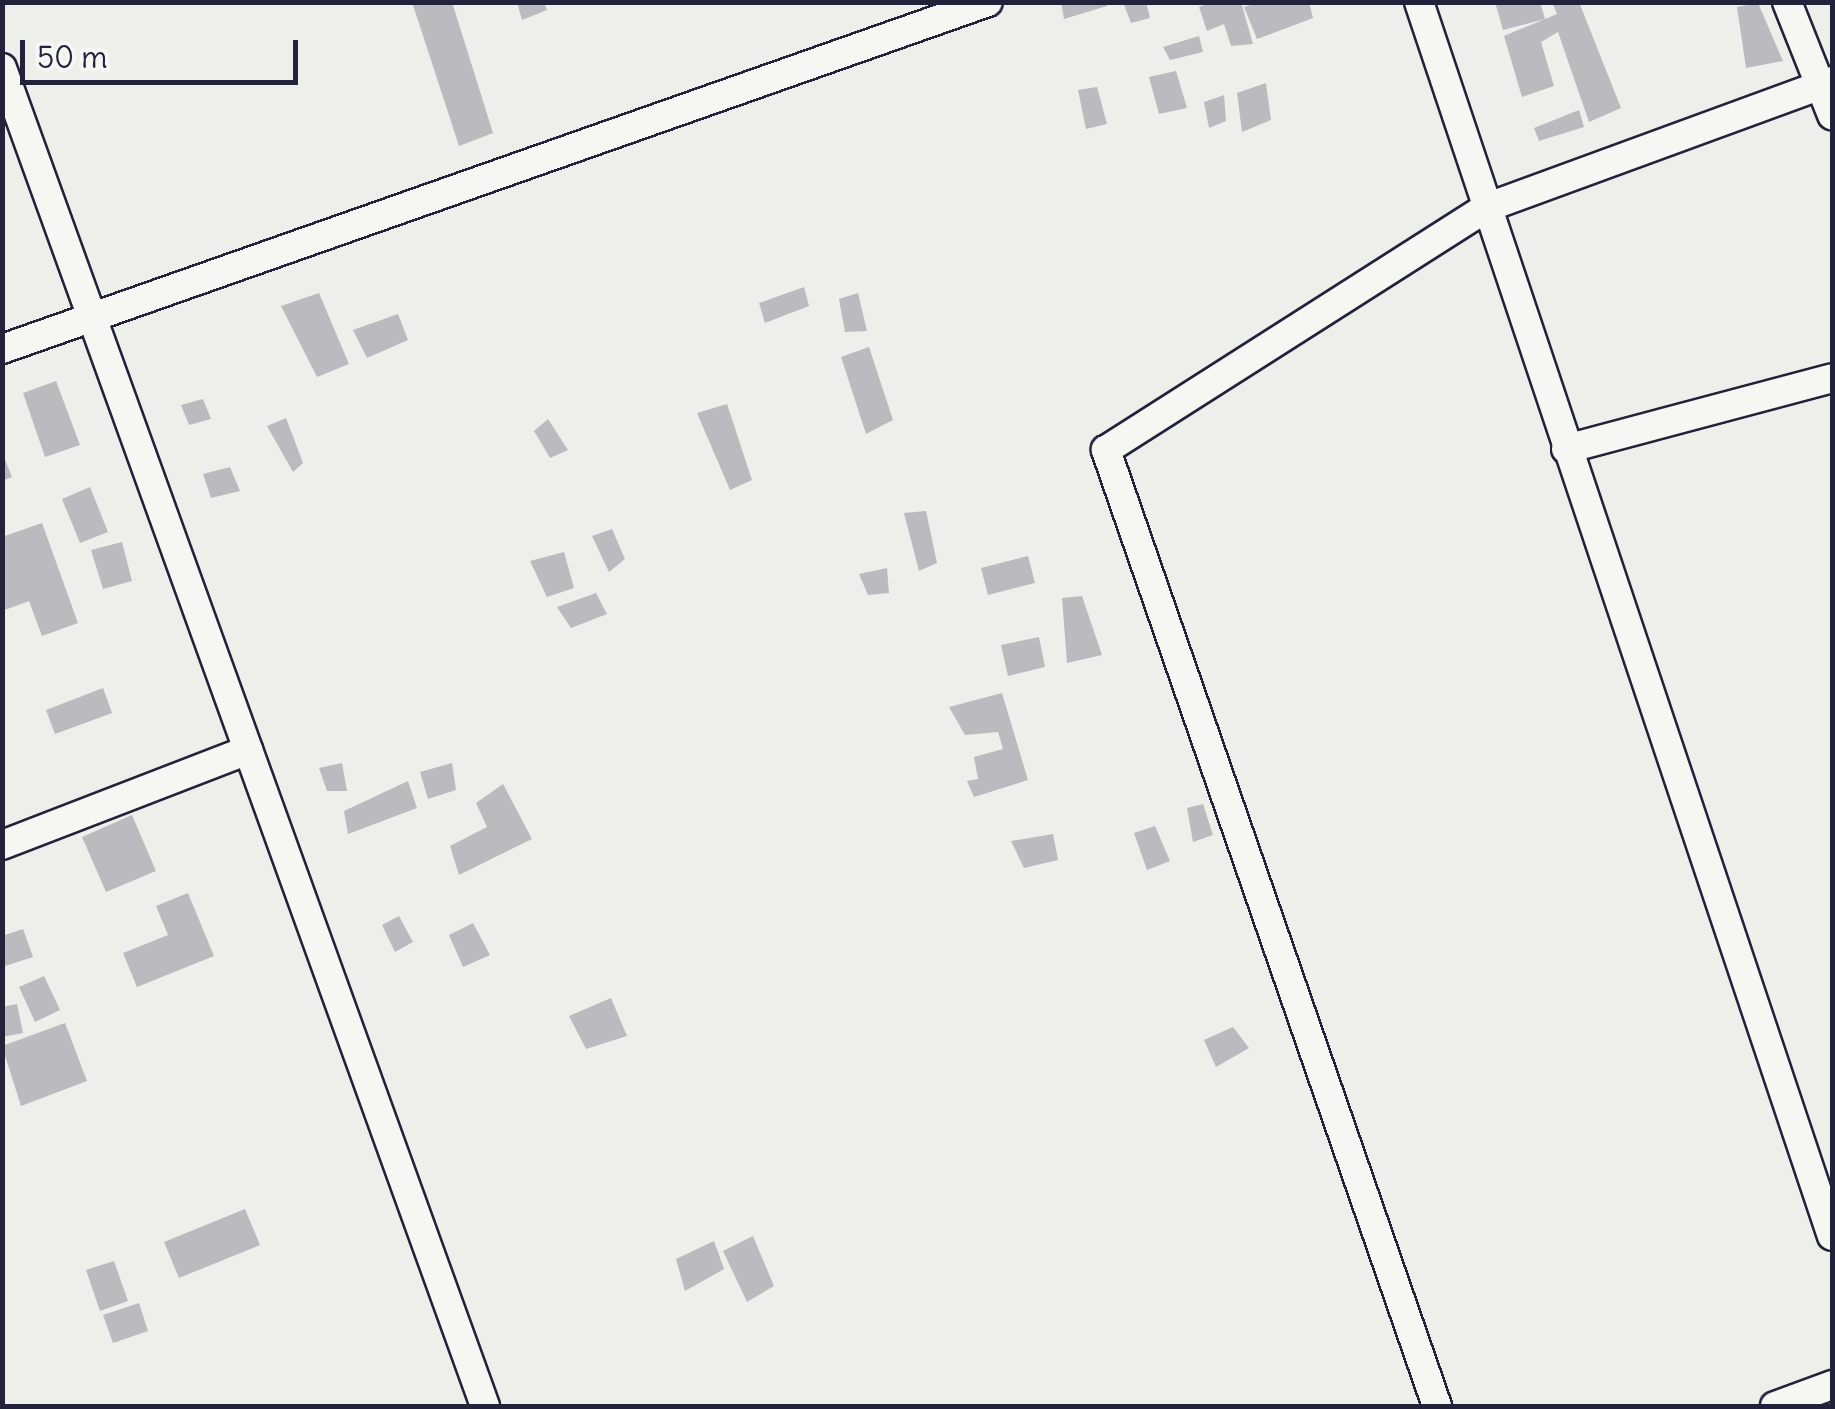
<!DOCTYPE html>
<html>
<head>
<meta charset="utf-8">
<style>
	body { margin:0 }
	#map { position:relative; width:1835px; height:1409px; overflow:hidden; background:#eeeeeb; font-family:Delius,sans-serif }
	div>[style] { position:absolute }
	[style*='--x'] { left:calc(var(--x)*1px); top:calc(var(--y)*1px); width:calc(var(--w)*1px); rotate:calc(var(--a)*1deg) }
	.building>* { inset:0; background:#bbbbbf }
	.roads { filter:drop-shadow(2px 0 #22223b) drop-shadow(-2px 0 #22223b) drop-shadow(0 2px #22223b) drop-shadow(0 -2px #22223b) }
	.street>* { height:28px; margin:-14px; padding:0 14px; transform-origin:14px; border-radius:14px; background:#f6f6f2 }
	span { translate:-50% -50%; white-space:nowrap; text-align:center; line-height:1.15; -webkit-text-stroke:9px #f6f6f2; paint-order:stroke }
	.frame { position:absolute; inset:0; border:5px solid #22223b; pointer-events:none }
	.scale { position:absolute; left:20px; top:40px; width:278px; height:45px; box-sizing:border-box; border:5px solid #22223b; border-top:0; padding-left:12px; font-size:30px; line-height:35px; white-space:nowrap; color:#22223b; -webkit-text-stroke:8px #f6f6f2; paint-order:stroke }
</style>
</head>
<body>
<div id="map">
	<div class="building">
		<i style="clip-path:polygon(412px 2px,452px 2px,493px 133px,459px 146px)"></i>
		<i style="clip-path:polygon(517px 2px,544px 2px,547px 10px,522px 20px)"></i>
		<i style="clip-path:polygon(1061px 2px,1105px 2px,1107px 6px,1064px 19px)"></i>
		<i style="clip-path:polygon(1123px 2px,1146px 2px,1150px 18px,1131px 23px)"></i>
		<i style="clip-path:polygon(1213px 2px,1241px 2px,1253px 44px,1231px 46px,1224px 24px,1207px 31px,1199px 7px)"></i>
		<i style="clip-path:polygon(1260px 2px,1309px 2px,1313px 18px,1257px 39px,1244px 7px)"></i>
		<i style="clip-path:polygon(1495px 2px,1540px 2px,1545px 19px,1503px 30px)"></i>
		<i style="clip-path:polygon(1552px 2px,1579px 2px,1621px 108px,1589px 122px,1558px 32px,1541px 42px,1554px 86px,1522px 97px,1504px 36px,1557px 14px)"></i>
		<i style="clip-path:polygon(1758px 3px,1783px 61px,1746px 68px,1737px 7px)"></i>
		<i style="clip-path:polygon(1199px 36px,1203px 52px,1170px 60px,1163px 47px)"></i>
		<i style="clip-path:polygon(1176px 71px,1187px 108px,1159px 114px,1149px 77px)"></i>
		<i style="clip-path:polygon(1266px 83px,1271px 120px,1242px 132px,1237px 93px)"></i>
		<i style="clip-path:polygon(1097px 87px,1107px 124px,1086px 129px,1078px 90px)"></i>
		<i style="clip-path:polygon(1224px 95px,1226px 121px,1209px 128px,1204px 102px)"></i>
		<i style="clip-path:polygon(1579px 110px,1584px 127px,1539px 141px,1534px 128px)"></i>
		<i style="clip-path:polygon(804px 287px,809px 306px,765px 323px,759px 303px)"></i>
		<i style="clip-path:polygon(319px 293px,349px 364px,317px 377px,281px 306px)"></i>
		<i style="clip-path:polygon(858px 293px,867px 331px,845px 332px,839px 299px)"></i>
		<i style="clip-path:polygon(398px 314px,408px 340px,367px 358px,353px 330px)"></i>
		<i style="clip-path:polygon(869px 347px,893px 420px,866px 434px,841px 357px)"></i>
		<i style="clip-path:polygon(56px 381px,80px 445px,45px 457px,23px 393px)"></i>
		<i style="clip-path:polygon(203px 399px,211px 419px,189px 425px,181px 405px)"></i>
		<i style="clip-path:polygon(727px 404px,752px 480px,730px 490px,697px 413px)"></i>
		<i style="clip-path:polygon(286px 418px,303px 463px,293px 472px,267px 426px)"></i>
		<i style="clip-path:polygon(548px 419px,568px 450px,550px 458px,534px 431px)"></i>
		<i style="clip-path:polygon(2px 452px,12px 477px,2px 481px)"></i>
		<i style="clip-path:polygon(230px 467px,240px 491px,211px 498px,203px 474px)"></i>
		<i style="clip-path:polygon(90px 487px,108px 532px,80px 543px,62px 499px)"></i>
		<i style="clip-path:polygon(926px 511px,937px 563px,919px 571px,904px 513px)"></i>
		<i style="clip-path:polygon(42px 523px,78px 623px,42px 636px,29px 601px,2px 611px,2px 537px)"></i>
		<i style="clip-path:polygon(612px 529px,625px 559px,609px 572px,592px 536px)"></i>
		<i style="clip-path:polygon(122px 542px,132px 581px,103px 589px,91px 550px)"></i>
		<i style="clip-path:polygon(564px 552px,574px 588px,547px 597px,530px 561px)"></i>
		<i style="clip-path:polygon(1028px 556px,1035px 583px,988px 595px,981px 568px)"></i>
		<i style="clip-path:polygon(887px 568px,889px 593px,868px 595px,859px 574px)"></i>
		<i style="clip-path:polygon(596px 593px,607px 614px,571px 628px,557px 607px)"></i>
		<i style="clip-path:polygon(1082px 596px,1102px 655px,1067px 663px,1062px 598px)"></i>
		<i style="clip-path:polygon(1039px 637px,1045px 667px,1008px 676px,1001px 645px)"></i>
		<i style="clip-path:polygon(103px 688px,112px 713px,55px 734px,46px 710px)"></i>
		<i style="clip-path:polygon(1002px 693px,1028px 780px,974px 797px,967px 781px,978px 779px,974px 757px,1003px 749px,998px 732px,965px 735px,949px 707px)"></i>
		<i style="clip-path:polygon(342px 763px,347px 791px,327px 791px,319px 768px)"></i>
		<i style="clip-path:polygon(452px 763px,456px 790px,428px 799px,420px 772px)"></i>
		<i style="clip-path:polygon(408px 781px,417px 808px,348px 834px,344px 811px)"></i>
		<i style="clip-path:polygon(503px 784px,532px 839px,459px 875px,450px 846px,487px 827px,476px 803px)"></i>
		<i style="clip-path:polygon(1203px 804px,1213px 835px,1193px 842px,1187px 808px)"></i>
		<i style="clip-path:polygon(132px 815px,156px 871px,106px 892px,82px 837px)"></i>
		<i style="clip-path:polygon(1155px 826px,1170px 861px,1147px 870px,1134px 833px)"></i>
		<i style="clip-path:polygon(1053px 834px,1058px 860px,1024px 868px,1011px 841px)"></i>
		<i style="clip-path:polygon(188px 893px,214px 956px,137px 987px,123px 953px,168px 935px,156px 906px)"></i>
		<i style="clip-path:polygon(399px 916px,413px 942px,395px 952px,382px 925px)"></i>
		<i style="clip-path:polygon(473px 923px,490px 955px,463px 967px,449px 935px)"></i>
		<i style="clip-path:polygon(23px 929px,33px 957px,2px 967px,2px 936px)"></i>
		<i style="clip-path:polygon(44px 976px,60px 1010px,35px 1022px,19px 987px)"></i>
		<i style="clip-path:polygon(611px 998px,627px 1036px,586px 1049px,569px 1016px)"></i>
		<i style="clip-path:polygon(17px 1004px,23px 1033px,2px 1037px,2px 1007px)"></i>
		<i style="clip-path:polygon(65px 1023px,87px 1081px,21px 1106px,2px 1046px)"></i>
		<i style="clip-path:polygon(1233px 1027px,1249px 1048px,1216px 1067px,1204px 1040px)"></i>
		<i style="clip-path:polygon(245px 1209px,260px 1245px,179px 1278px,164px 1242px)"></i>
		<i style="clip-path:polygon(753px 1236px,774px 1286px,747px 1302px,723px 1251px)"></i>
		<i style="clip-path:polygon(714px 1241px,724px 1269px,685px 1291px,676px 1259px)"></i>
		<i style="clip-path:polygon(114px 1261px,128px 1301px,100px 1311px,86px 1270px)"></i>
		<i style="clip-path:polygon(139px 1303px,148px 1331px,113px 1343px,103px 1315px)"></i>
	</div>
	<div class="roads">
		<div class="street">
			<i style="--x:1419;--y:2;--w:1301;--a:71.5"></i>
			<i style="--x:1787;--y:2;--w:122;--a:68.3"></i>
			<i style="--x:2;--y:68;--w:1423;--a:70.15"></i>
			<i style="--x:2;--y:349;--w:1045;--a:-19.39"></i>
			<i style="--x:1566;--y:449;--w:275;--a:-14.9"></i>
			<i style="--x:2;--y:845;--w:264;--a:-21.1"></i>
			<i style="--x:1437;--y:1406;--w:1012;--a:-109.1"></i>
			<i style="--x:1106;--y:450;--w:453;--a:-32.5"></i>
			<i style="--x:1488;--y:207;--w:366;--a:-20.1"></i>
			<i style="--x:1775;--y:1406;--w:61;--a:-20.2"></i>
		</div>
	</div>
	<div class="frame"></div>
	<div class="scale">50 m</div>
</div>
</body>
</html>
